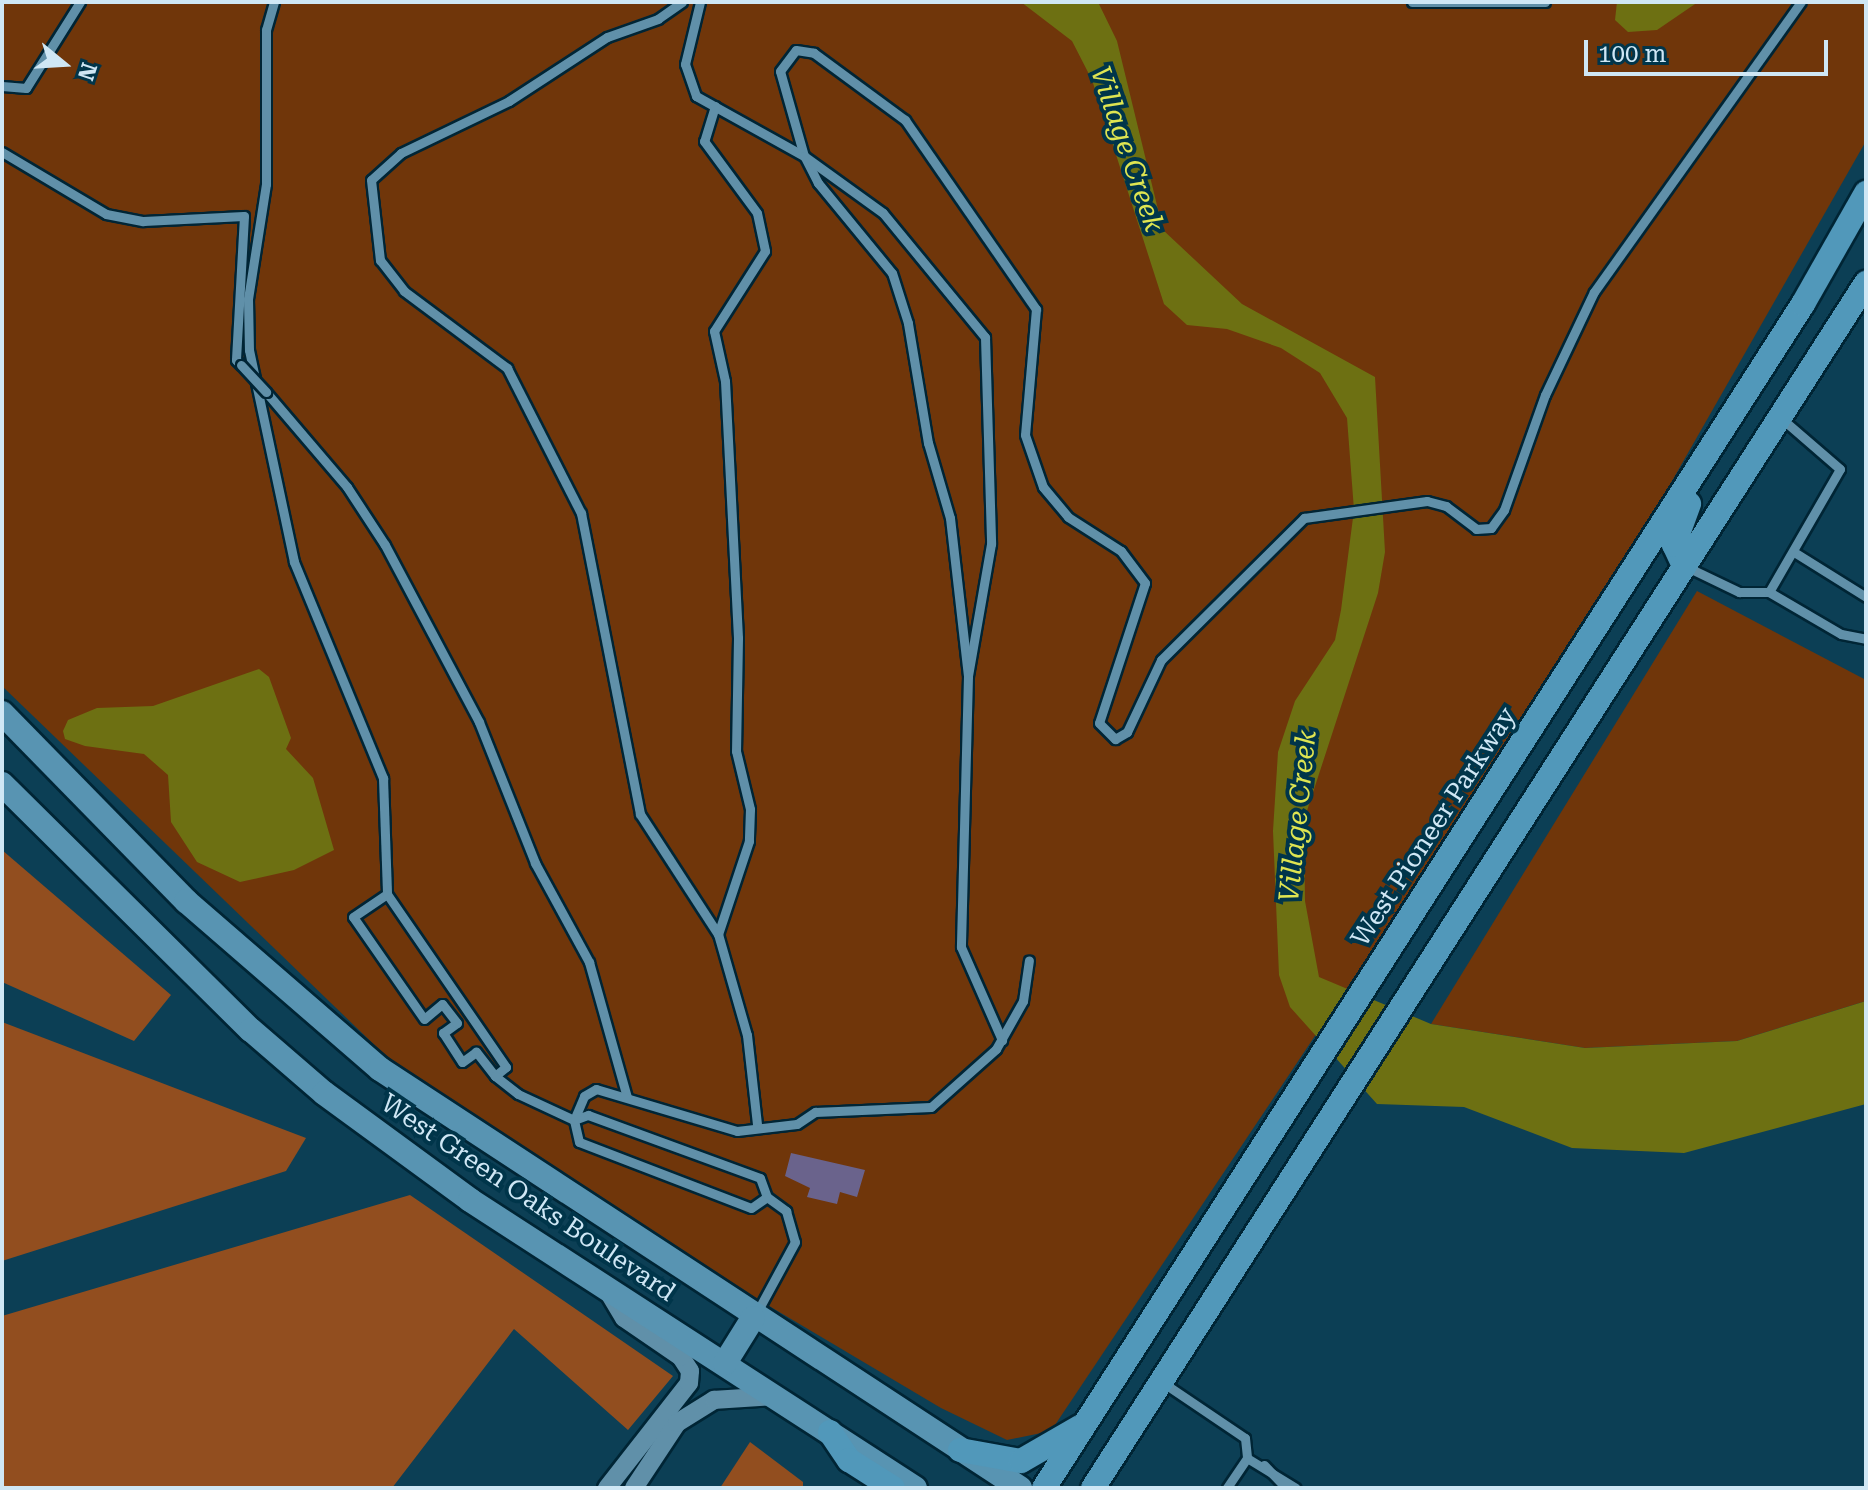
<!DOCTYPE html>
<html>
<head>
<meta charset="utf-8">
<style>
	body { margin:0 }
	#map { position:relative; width:1868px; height:1490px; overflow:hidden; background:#0c3f55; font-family:"Roboto Serif",serif }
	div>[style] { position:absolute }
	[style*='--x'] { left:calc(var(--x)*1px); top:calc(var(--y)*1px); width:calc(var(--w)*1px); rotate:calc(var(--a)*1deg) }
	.green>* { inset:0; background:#70360a }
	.forest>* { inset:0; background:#924e1f }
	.water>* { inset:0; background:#6d7012 }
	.building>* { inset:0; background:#6a638c }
	.roads { filter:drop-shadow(2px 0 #002535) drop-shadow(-2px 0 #002535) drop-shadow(0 2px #002535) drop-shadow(0 -2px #002535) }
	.lane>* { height:9px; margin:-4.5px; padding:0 4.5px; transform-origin:4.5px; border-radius:4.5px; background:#6090a9 }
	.street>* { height:18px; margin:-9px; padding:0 9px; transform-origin:9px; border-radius:9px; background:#6090a9 }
	.secondary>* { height:24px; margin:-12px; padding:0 12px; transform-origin:12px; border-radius:12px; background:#5894b2 }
	.primary>* { height:24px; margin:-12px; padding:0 12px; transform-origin:12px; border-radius:12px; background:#5198ba }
	.bridges { filter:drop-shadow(2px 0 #002535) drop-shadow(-2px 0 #002535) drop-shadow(0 2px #002535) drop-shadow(0 -2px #002535) }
	.lane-bridge>* { height:9px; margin:-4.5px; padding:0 4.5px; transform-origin:4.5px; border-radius:4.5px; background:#6090a9 }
	span { translate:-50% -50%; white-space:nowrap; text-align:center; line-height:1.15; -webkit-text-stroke:8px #00354a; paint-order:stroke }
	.street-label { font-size:26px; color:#cfe7f5 }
	.water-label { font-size:28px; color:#dfe551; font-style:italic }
	.frame { position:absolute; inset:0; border:4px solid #cfe7f5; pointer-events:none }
	.north { position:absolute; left:24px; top:24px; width:80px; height:80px; -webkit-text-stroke:6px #00354a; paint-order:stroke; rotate:108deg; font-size:22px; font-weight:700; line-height:32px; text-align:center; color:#cfe7f5 }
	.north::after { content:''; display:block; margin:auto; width:28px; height:36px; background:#cfe7f5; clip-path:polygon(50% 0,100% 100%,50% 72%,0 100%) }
	.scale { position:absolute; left:1584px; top:40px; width:244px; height:36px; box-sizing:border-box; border:4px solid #cfe7f5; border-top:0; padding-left:10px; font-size:24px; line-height:28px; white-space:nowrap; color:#cfe7f5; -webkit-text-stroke:6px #00354a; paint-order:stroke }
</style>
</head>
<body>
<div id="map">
	<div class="green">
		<i style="clip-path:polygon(2px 2px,1866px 2px,1866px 141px,1628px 558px,1397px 913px,1051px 1431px,1007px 1440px,941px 1408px,695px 1262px,388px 1058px,2px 686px)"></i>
		<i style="clip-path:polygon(1697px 591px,1866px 680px,1866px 1001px,1737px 1041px,1585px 1048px,1431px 1024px)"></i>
	</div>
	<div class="forest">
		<i style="clip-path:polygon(2px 850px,171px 995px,134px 1041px,2px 982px)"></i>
		<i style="clip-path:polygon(2px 1022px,306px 1138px,286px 1171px,2px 1261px)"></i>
		<i style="clip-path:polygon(410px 1195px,673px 1376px,628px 1430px,514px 1329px,392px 1488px,2px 1488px,2px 1316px)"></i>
		<i style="clip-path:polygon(750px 1442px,803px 1482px,803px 1488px,720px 1488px)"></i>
	</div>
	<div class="water">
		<i style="clip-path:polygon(1021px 2px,1098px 2px,1117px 41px,1163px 230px,1242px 304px,1375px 377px,1385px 552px,1378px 593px,1304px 820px,1305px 901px,1319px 977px,1431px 1024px,1585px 1048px,1737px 1041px,1866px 1001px,1866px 1104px,1684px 1153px,1572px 1148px,1464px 1107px,1377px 1104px,1290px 1007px,1279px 975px,1273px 831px,1278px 752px,1295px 701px,1335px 640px,1341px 610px,1354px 510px,1347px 418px,1320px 373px,1281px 348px,1227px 329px,1187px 325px,1164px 304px,1092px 80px,1072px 41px)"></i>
		<i style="clip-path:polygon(1617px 2px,1698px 2px,1657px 30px,1628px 32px,1615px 20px)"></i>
		<i style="clip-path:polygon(259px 669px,269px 677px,291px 738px,286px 749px,313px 778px,334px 850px,294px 870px,240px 882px,197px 862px,171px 822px,168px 775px,144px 754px,85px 746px,65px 739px,63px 731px,68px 720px,97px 708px,153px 706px)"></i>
	</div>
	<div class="building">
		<i style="clip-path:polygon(791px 1153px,865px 1170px,857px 1197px,840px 1192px,837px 1204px,807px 1197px,810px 1188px,785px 1176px)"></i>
	</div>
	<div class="roads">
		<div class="lane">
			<i style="--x:274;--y:2;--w:29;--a:106"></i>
			<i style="--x:266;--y:30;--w:154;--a:90"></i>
			<i style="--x:266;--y:184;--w:116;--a:98.9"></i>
			<i style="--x:248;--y:299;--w:51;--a:88.9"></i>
			<i style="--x:249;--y:350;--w:217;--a:78"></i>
			<i style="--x:294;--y:562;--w:234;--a:67.6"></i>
			<i style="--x:383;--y:778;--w:116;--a:88"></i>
			<i style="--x:682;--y:2;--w:29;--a:145"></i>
			<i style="--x:658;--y:19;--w:54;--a:160.6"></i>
			<i style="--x:607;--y:37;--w:117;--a:146.9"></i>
			<i style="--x:509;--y:101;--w:120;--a:154.3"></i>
			<i style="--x:401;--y:153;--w:40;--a:138"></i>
			<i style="--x:371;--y:180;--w:81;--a:83.6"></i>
			<i style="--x:380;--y:260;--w:39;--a:52"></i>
			<i style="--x:404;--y:291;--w:129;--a:36.8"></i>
			<i style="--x:507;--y:368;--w:163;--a:63"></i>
			<i style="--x:581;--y:513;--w:307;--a:78.9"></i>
			<i style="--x:640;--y:814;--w:143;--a:57"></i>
			<i style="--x:700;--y:2;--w:64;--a:103.6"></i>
			<i style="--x:685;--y:64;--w:34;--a:71"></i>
			<i style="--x:696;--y:96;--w:124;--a:29.1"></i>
			<i style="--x:1412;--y:2;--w:133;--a:0"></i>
			<i style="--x:2;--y:86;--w:24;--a:5"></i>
			<i style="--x:26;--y:88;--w:102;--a:-57.9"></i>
			<i style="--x:715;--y:106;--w:37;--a:107"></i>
			<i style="--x:704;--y:141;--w:89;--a:53.6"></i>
			<i style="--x:757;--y:213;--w:39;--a:78"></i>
			<i style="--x:765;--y:251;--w:95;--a:122.5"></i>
			<i style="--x:714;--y:331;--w:51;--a:77.6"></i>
			<i style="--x:725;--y:381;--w:257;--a:87.1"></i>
			<i style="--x:738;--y:638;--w:113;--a:91"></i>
			<i style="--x:736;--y:751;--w:60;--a:76.4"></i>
			<i style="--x:750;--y:809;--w:32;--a:92"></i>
			<i style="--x:749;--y:841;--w:98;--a:108.4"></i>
			<i style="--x:718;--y:934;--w:105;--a:74"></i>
			<i style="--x:747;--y:1035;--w:90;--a:83.6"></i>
			<i style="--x:2;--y:152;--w:121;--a:30.8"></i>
			<i style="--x:106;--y:214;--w:38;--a:11"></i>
			<i style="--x:143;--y:221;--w:101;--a:-2.8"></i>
			<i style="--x:244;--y:216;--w:144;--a:93.2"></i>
			<i style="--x:236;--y:360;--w:7;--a:45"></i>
			<i style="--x:804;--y:156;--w:88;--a:-105.8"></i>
			<i style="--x:780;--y:71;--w:26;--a:-53"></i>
			<i style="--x:796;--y:50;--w:18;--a:9"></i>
			<i style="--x:814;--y:53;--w:113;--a:36.4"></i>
			<i style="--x:905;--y:120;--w:230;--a:55.3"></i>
			<i style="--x:1036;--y:309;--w:126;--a:95"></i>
			<i style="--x:1025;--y:435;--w:55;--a:70.9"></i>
			<i style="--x:1043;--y:487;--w:39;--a:50"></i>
			<i style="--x:1068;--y:517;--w:63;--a:32.7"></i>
			<i style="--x:1121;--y:551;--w:40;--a:53"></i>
			<i style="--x:1145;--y:583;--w:147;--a:108.2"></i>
			<i style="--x:1099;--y:723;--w:23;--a:45"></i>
			<i style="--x:1115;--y:739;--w:14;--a:-30"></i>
			<i style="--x:1127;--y:732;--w:80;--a:-64.7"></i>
			<i style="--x:1161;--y:660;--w:202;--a:-44.8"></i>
			<i style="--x:1304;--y:518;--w:124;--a:-7.9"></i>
			<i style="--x:1427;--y:501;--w:20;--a:15"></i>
			<i style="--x:1446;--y:506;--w:38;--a:37"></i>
			<i style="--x:1476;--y:529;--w:15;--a:-4"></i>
			<i style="--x:1491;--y:528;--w:22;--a:-54"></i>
			<i style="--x:1504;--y:510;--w:122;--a:-70.4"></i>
			<i style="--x:1545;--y:395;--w:114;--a:-64.6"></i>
			<i style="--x:1594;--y:292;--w:356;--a:-54.5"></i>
			<i style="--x:266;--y:392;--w:125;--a:49.5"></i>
			<i style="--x:347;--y:487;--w:69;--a:56.8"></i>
			<i style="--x:385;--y:545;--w:200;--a:62"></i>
			<i style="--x:479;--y:722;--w:152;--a:68.3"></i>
			<i style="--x:535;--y:863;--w:113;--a:61.4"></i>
			<i style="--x:589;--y:962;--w:140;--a:74.3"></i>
			<i style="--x:1794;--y:552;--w:85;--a:32"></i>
			<i style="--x:1687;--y:567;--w:58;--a:25.7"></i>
			<i style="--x:1739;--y:592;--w:30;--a:0"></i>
			<i style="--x:1769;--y:592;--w:142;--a:-60"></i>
			<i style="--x:1840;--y:469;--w:77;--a:-139.2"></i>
			<i style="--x:1769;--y:592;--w:83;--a:30.3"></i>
			<i style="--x:1841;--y:634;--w:25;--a:11"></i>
			<i style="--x:968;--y:676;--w:159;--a:-96.5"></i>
			<i style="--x:950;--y:518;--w:78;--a:-106.3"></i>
			<i style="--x:928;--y:443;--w:122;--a:-99.5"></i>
			<i style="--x:908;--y:323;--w:52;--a:-107.7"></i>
			<i style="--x:892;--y:273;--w:117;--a:-129.4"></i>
			<i style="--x:818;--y:183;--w:30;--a:-117"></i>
			<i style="--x:804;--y:156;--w:97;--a:35.8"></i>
			<i style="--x:883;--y:213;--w:161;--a:50.6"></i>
			<i style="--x:985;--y:337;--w:207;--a:88.3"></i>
			<i style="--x:991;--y:544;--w:134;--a:99.9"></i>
			<i style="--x:968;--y:676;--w:271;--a:91.5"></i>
			<i style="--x:961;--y:947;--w:102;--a:66.2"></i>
			<i style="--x:495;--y:1076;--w:31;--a:-128"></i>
			<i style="--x:476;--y:1052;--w:17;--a:144"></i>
			<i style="--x:462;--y:1062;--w:35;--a:-123"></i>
			<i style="--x:443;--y:1033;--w:17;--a:-36"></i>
			<i style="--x:457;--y:1023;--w:24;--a:-128"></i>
			<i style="--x:442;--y:1004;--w:23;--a:140"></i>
			<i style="--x:424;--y:1019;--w:124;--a:-124.8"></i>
			<i style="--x:353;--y:917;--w:41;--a:-34.1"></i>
			<i style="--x:387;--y:894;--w:210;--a:55.5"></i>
			<i style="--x:506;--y:1067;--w:14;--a:141"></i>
			<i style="--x:495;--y:1076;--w:29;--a:38"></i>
			<i style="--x:518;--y:1094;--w:62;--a:24.9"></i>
			<i style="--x:574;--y:1120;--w:15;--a:-20"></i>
			<i style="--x:588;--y:1115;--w:183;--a:20.1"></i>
			<i style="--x:760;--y:1178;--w:20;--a:70"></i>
			<i style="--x:767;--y:1197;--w:24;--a:36"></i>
			<i style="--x:786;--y:1211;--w:32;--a:74"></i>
			<i style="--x:795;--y:1242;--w:80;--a:118.5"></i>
			<i style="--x:767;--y:1197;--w:19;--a:145"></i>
			<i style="--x:751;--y:1208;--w:184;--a:-159"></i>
			<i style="--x:579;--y:1142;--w:23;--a:-103"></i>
			<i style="--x:574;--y:1120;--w:26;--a:-67"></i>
			<i style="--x:584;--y:1096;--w:14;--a:-30"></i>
			<i style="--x:596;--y:1089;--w:147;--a:16.6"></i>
			<i style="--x:737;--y:1131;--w:60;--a:-6.7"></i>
			<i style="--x:797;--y:1124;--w:22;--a:-34"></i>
			<i style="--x:815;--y:1112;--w:116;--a:-2.5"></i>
			<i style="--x:931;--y:1107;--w:87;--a:-41.7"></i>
			<i style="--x:996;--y:1049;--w:55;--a:-60.6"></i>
			<i style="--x:1023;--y:1001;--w:41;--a:-81.7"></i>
			<i style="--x:1162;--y:1382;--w:100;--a:34"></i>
			<i style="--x:1245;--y:1438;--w:20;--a:84"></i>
			<i style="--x:1247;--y:1458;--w:36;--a:124"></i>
			<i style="--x:1247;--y:1458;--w:57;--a:31.5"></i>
			<i style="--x:1264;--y:1465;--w:32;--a:46"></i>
		</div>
		<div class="street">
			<i style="--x:607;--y:1488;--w:133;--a:-52"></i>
			<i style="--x:689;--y:1383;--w:12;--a:-85"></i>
			<i style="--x:690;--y:1371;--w:17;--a:-123"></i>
			<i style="--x:681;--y:1357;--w:69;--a:-145.6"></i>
			<i style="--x:624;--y:1318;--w:29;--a:-121"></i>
			<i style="--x:634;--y:1488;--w:78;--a:-56.5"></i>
			<i style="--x:677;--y:1423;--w:44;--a:-31.9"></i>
			<i style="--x:714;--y:1400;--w:60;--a:-3.8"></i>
		</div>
		<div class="secondary">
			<i style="--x:2;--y:713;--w:263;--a:45.6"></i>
			<i style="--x:186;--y:901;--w:257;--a:40.9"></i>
			<i style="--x:380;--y:1069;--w:765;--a:33.21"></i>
			<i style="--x:2;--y:784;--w:350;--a:44.7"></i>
			<i style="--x:251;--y:1030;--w:96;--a:40.8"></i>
			<i style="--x:324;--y:1093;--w:181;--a:36.2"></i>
			<i style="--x:470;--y:1200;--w:530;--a:32.91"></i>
			<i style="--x:725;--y:1363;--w:53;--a:-58.1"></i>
		</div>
		<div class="primary">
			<i style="--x:1684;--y:566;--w:23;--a:-115"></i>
			<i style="--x:1674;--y:545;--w:44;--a:-69.9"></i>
			<i style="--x:830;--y:1432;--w:34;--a:56"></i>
			<i style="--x:849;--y:1460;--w:52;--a:32.5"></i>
			<i style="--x:960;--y:1450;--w:62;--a:10.2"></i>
			<i style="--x:1021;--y:1461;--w:68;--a:-30"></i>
			<i style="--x:1044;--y:1488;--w:1406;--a:-57.34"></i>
			<i style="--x:1803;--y:304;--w:128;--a:-60.4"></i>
			<i style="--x:1093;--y:1488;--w:1432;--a:-57.32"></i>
		</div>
	</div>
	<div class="bridges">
		<div class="lane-bridge">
			<i style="--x:241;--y:365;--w:37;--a:47"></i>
		</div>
	</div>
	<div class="street-label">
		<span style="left:1434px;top:827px;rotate:-57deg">West Pioneer Parkway</span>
		<span style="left:528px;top:1198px;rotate:34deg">West Green Oaks Boulevard</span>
	</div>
	<div class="water-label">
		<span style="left:1127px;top:149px;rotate:71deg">Village Creek</span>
		<span style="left:1298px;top:816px;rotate:-84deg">Village Creek</span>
	</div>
	<div class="frame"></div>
	<div class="north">N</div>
	<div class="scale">100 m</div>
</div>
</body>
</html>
